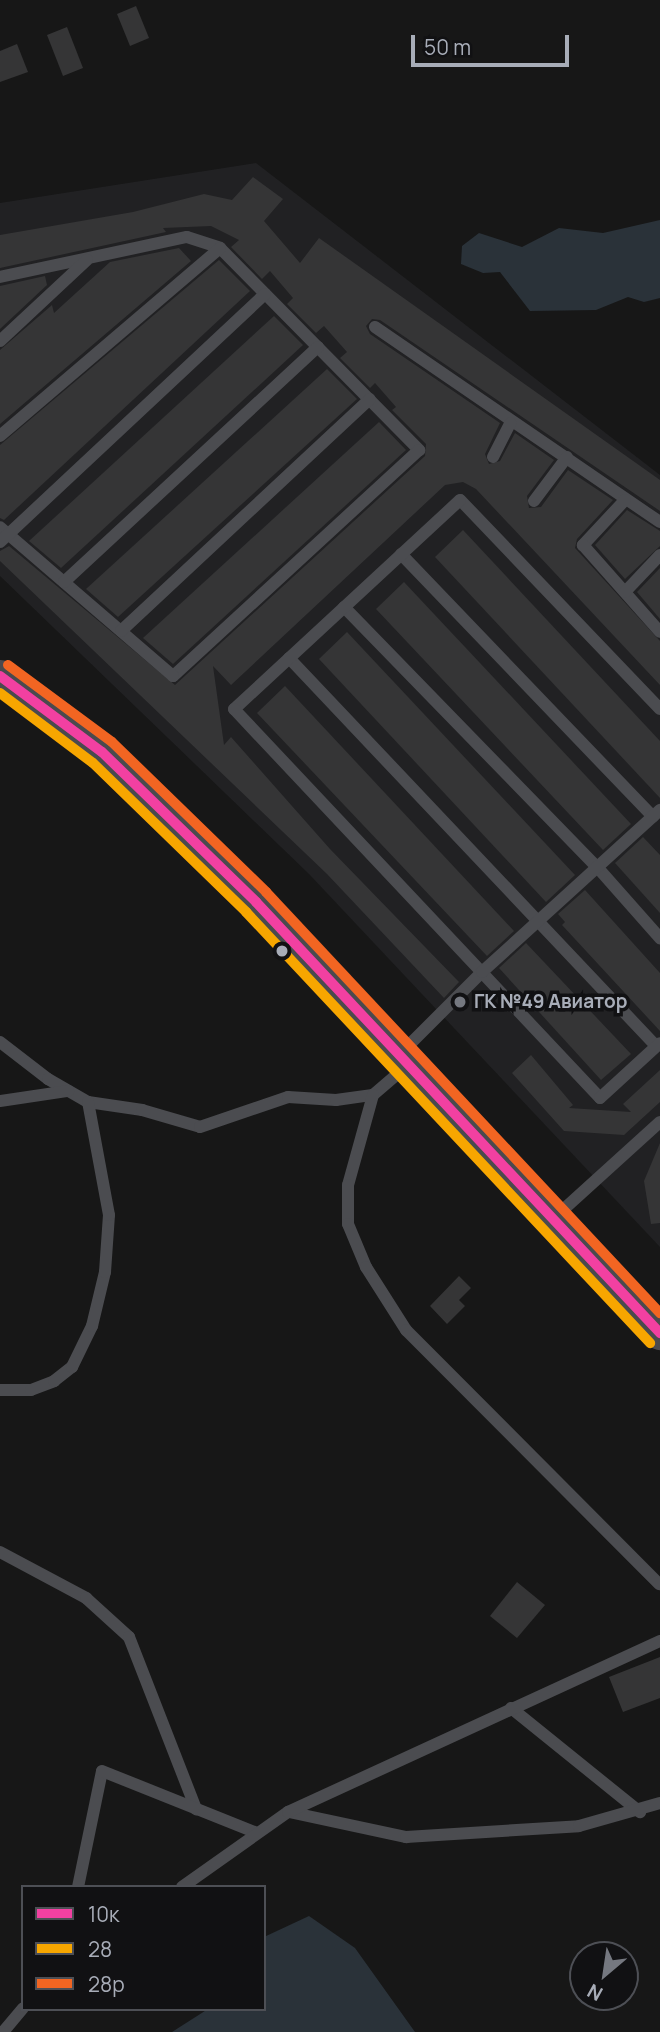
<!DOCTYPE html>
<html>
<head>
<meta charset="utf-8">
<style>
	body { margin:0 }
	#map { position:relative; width:660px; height:2032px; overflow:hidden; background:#171717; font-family:Manrope,sans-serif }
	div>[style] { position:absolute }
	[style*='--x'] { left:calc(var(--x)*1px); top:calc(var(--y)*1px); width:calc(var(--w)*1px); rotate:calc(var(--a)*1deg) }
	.built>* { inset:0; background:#212123 }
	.water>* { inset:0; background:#2a3239 }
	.building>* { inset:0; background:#353536 }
	.lane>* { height:12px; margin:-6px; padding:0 6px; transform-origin:6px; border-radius:6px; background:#4b4c50 }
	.secondary>* { height:33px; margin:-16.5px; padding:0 16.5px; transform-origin:16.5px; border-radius:16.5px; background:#4a4a4e }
	.bus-1>* { height:10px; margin:-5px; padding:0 5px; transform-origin:5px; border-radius:5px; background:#f240a1 }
	.bus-2>* { height:10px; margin:-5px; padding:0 5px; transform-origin:5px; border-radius:5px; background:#f7a600 }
	.bus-3>* { height:10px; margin:-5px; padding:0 5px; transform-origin:5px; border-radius:5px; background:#f26522 }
	.dots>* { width:19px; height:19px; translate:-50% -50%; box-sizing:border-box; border:4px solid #111113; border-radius:50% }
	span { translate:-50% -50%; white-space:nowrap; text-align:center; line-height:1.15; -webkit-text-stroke:7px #111113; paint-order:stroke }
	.poi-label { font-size:19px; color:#a8adb8; font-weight:700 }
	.left { translate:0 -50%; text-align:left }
	.legend { position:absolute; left:21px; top:1885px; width:245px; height:126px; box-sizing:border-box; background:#111113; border:2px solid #4d4f55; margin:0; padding:9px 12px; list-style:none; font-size:21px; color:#a8adb8 }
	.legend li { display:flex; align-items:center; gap:14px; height:35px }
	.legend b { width:35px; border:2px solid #4d4f55 }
	.north { position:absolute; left:569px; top:1941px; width:70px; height:70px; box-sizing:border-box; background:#111113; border:2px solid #4d4f55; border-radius:50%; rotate:209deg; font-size:19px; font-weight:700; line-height:28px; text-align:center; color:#a8adb8 }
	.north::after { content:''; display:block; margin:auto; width:24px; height:32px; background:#757880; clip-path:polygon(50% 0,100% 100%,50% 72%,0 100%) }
	.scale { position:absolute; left:411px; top:35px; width:158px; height:32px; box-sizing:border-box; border:4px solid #a8adb8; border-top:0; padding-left:9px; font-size:21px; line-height:24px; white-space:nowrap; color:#a8adb8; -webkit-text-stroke:5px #111113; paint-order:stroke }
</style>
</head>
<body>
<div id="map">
	<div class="built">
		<i style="clip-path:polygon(256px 163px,660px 475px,660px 1247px,309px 874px,0 576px,0 203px)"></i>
	</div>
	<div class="water">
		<i style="clip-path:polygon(660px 220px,660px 298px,644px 302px,628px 297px,596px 310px,530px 311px,500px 272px,483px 273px,461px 264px,462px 246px,479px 233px,522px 247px,559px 228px,603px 233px)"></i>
		<i style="clip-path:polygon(309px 1916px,355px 1948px,415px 2032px,172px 2032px,208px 2009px,264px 2009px,264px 1937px)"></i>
	</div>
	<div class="building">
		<i style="clip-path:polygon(136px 6px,149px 38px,130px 46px,117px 14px)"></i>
		<i style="clip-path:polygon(67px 27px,83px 68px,63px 76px,47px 35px)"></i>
		<i style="clip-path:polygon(17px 44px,28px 72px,0 82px,0 51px)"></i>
		<i style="clip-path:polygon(253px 177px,283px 199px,264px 221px,300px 263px,319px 238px,660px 480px,660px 511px,380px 320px,372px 319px,366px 326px,370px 334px,500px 423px,485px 454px,489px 464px,500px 461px,515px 433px,554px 460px,527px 496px,529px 508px,541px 507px,568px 470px,613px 500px,577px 539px,575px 548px,660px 641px,660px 685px,476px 489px,463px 482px,445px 485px,231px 685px,213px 666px,224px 745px,231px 737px,330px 849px,459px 982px,444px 998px,327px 874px,0 561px,0 551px,9px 546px,175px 685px,425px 456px,426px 444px,392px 410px,396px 407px,375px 383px,370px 388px,340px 358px,347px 352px,324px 326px,316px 333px,287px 304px,293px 298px,270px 271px,262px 279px,231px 247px,239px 240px,211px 226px,163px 228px,166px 232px,0 268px,0 235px,133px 212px,204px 194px,232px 200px)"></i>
		<i style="clip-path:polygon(179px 248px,191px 261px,0 424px,0 350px,52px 305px,54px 313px,110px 262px)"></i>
		<i style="clip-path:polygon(219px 260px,250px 291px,4px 520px,0 518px,0 445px)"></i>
		<i style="clip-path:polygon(45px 276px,47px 285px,0 329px,0 286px)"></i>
		<i style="clip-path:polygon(274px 316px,303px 345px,61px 568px,29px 541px)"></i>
		<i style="clip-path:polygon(327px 369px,357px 399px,118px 617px,86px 589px)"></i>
		<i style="clip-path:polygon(379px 422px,406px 450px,173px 664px,143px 638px)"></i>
		<i style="clip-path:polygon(627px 510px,660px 531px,660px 546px,625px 579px,595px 545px)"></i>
		<i style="clip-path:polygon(463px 530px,660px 741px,660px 798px,435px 557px)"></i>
		<i style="clip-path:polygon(660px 568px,660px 619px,637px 592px)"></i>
		<i style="clip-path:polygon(404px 582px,631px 824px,603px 850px,376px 609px)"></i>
		<i style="clip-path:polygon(347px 632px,575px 875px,546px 902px,319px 659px)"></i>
		<i style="clip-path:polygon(285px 686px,514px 931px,487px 956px,257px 713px)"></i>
		<i style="clip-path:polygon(643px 837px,660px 855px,660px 913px,615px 863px)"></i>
		<i style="clip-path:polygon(585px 890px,660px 973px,660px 1031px,562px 925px,565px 922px,558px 914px)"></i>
		<i style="clip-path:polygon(526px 943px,631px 1054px,601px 1080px,499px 968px)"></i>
		<i style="clip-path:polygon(531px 1055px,573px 1105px,569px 1108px,631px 1112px,623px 1104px,660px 1070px,660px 1102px,624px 1135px,564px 1131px,512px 1073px)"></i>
		<i style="clip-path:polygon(660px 1143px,660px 1223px,651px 1224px,644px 1181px)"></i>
		<i style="clip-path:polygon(459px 1276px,471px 1288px,459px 1300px,465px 1306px,447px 1324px,430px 1306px)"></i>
		<i style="clip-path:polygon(517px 1582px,545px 1605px,517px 1638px,490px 1616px)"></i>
		<i style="clip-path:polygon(660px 1657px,660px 1698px,623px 1712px,609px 1677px)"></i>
	</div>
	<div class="lane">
		<i style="--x:0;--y:277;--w:191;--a:-12.1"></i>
		<i style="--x:187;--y:237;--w:35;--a:18"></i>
		<i style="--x:220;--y:248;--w:284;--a:45.4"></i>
		<i style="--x:419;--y:450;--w:334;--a:137.4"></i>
		<i style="--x:173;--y:676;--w:228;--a:-139.3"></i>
		<i style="--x:375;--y:327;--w:345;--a:34.4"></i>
		<i style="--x:0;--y:341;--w:119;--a:-43"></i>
		<i style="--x:0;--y:436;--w:289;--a:-40.5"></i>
		<i style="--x:493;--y:457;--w:38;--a:-63"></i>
		<i style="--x:625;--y:500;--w:62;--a:133"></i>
		<i style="--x:583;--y:545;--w:116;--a:48.5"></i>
		<i style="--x:534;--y:501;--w:55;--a:-53.1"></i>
		<i style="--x:0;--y:542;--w:363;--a:-43.1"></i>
		<i style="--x:401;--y:554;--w:364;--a:46.2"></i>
		<i style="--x:64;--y:582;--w:346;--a:-42.8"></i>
		<i style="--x:625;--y:592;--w:51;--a:-46.6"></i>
		<i style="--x:344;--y:607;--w:364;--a:45.8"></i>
		<i style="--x:598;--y:868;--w:94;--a:48.5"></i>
		<i style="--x:121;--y:631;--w:340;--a:-43"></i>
		<i style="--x:289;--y:658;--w:534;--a:46.59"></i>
		<i style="--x:660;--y:709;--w:289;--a:-133.7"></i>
		<i style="--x:460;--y:500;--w:308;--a:137.2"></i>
		<i style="--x:234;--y:709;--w:534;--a:46.74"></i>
		<i style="--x:600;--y:1098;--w:81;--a:-42.5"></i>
		<i style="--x:0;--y:1042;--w:61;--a:37.6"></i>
		<i style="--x:48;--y:1079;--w:46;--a:29.9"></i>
		<i style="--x:88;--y:1102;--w:55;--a:8.4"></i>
		<i style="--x:142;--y:1110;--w:60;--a:16.3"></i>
		<i style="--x:200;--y:1127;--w:93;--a:-18.8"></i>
		<i style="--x:288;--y:1097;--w:48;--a:3.6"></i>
		<i style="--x:336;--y:1100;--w:37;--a:-8"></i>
		<i style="--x:373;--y:1095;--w:46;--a:-40.6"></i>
		<i style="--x:400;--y:1054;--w:116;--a:-45"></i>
		<i style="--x:482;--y:972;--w:241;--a:-42.3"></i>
		<i style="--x:373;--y:1095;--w:93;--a:105.5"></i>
		<i style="--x:348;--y:1185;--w:39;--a:90"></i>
		<i style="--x:348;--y:1224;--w:47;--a:67.3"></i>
		<i style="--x:366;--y:1267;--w:75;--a:57.6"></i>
		<i style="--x:406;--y:1330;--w:359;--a:45.1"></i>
		<i style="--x:0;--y:1101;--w:69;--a:-8.4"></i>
		<i style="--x:554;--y:1218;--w:143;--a:-42.2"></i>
		<i style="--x:0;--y:1390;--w:31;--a:0"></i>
		<i style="--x:31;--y:1390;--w:25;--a:-21"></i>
		<i style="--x:54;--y:1381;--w:23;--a:-38"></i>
		<i style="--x:72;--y:1367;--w:46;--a:-64"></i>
		<i style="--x:92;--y:1326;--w:56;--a:-76.5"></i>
		<i style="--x:105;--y:1272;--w:57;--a:-86"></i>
		<i style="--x:109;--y:1215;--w:115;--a:-100.5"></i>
		<i style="--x:0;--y:1552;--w:98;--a:28.1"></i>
		<i style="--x:86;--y:1598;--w:58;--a:42.2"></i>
		<i style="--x:129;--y:1637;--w:185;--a:68.7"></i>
		<i style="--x:511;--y:1708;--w:166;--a:38.9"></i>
		<i style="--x:289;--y:1812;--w:120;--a:12.1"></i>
		<i style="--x:406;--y:1837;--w:173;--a:-3.6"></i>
		<i style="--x:579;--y:1826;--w:84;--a:-15.9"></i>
		<i style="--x:78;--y:1887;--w:118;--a:-78.3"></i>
		<i style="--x:102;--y:1771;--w:167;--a:21.8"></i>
		<i style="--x:182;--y:1887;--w:130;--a:-35.3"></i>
		<i style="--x:288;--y:1812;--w:409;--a:-24.7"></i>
		<i style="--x:3;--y:2032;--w:31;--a:-50"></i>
	</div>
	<div class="secondary">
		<i style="--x:0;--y:676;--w:127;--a:36.7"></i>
		<i style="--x:102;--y:752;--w:215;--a:44.2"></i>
		<i style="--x:256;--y:902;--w:591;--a:46.85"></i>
	</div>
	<div class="bus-1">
		<i style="--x:0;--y:676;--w:127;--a:36.7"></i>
		<i style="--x:102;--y:752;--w:215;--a:44.2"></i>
		<i style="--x:256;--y:902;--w:591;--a:46.85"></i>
	</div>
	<div class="bus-2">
		<i style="--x:0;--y:693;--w:116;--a:37"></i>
		<i style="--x:93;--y:763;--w:214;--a:44.2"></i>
		<i style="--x:246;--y:912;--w:591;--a:46.85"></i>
	</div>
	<div class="bus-3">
		<i style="--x:8;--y:665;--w:129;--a:36.5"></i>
		<i style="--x:112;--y:742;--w:215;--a:44.2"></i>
		<i style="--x:266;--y:892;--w:577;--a:46.9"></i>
	</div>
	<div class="dots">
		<i style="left:282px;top:951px;background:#a8adb8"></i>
		<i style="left:460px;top:1002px;background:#757880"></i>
	</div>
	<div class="poi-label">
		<span class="left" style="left:474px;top:1002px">ГК №49 Авиатор</span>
	</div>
	<ul class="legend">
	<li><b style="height:9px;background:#f240a1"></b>10к</li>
	<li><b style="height:9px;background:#f7a600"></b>28</li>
	<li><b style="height:9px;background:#f26522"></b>28р</li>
	</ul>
	<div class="north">N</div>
	<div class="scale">50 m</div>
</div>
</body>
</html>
